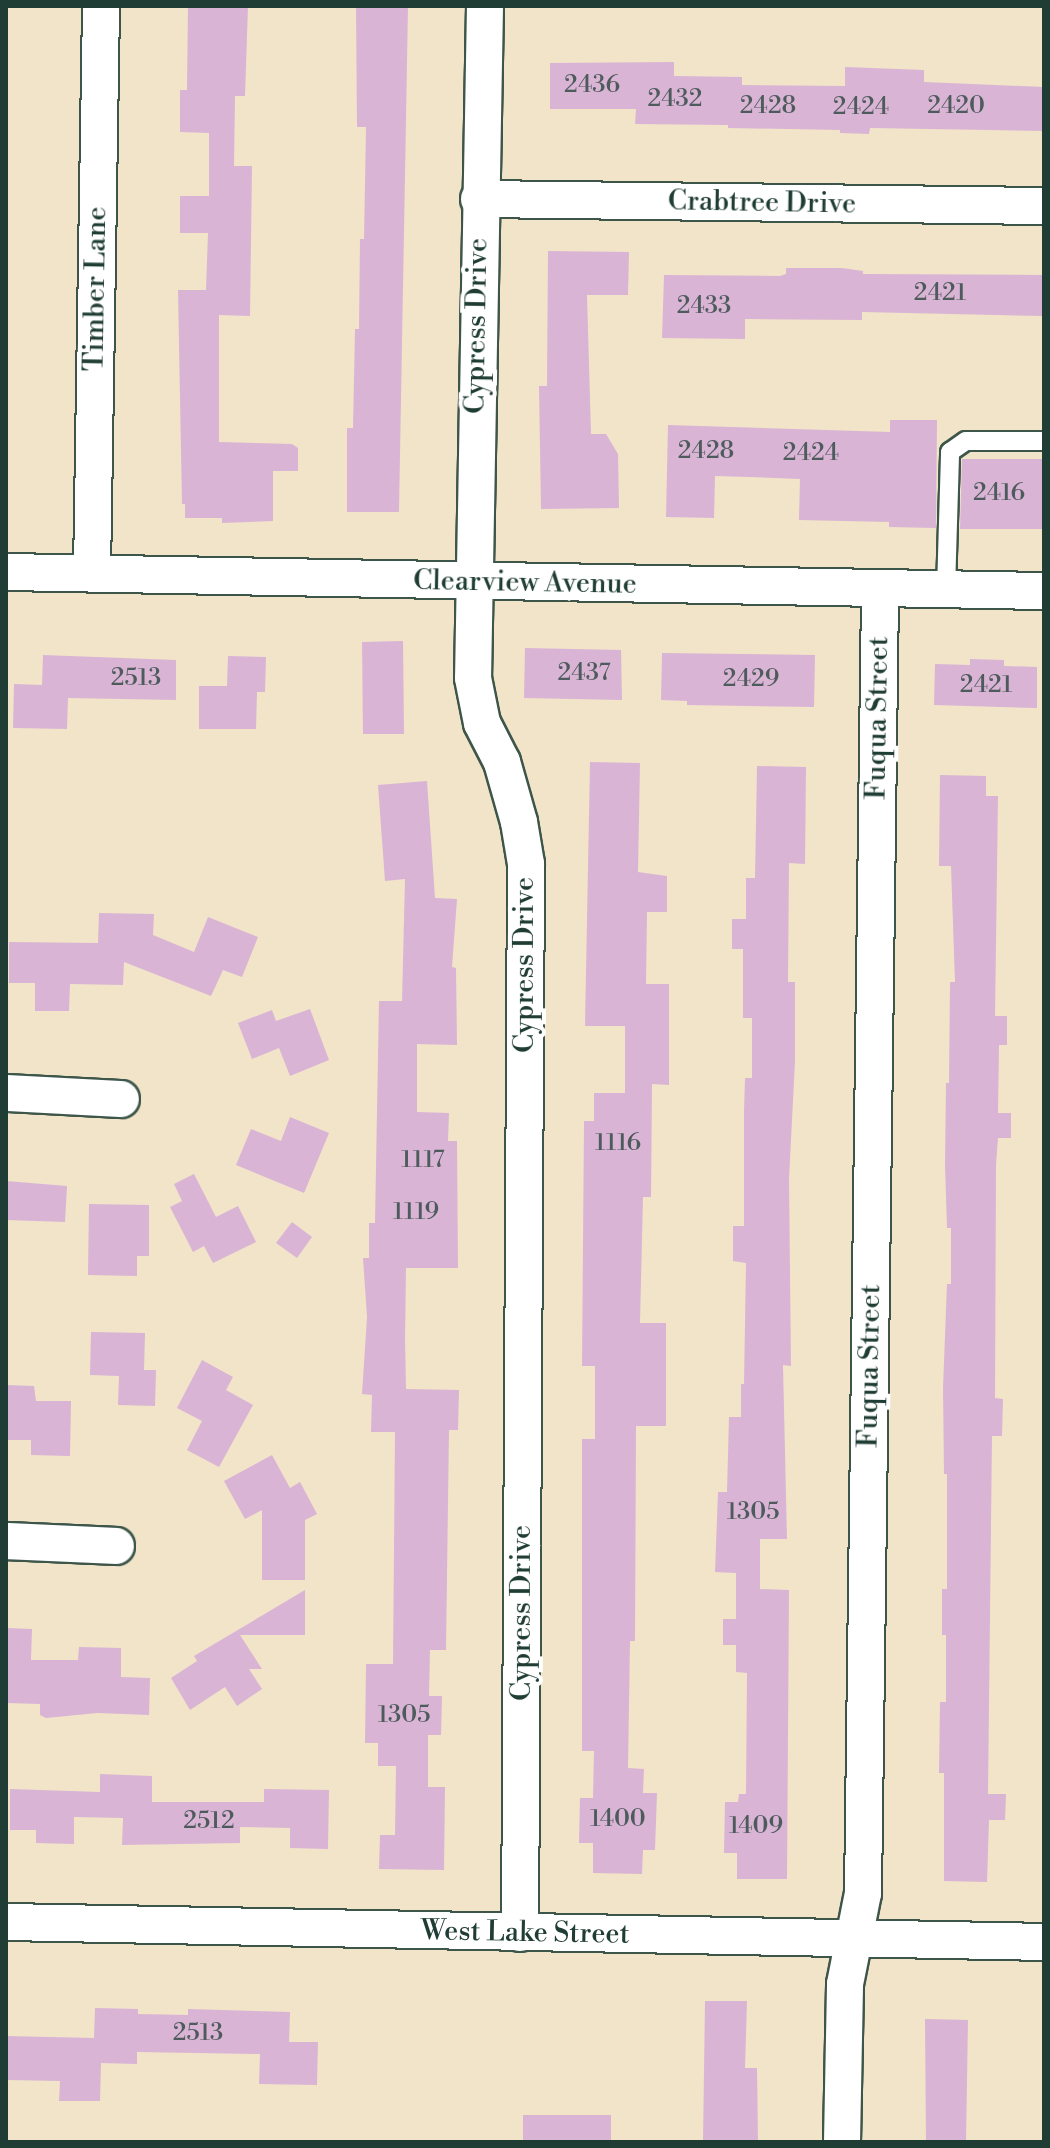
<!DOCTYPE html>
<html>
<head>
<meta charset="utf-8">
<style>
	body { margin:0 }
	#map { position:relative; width:1050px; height:2148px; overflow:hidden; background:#f1e4c9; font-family:"Libre Bodoni",serif }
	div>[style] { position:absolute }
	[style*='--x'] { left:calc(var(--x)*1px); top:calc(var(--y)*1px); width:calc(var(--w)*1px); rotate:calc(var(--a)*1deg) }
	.building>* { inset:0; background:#d9b4d5 }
	.roads { filter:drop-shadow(2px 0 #3e564a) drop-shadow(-2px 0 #3e564a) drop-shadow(0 2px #3e564a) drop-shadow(0 -2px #3e564a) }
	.lane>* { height:18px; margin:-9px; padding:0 9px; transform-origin:9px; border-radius:9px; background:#fff }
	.street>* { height:36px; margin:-18px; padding:0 18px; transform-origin:18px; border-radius:18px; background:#fff }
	span { translate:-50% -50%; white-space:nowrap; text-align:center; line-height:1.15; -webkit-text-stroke:8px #fff; paint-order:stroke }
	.number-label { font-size:24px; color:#4e5b5c }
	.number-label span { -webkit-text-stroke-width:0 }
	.street-label { font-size:28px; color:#1f3d34 }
	.frame { position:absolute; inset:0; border:8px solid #1f3d34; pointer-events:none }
</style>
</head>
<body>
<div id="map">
	<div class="building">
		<i style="clip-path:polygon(188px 6px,248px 6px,245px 96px,235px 96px,234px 166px,252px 166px,250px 316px,219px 315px,219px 442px,292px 444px,298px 448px,298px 471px,273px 471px,273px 521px,222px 523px,222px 518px,185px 518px,185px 504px,182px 504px,178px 290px,206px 290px,208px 233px,180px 233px,180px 196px,209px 196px,209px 133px,180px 132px,180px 90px,187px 90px)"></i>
		<i style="clip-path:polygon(356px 6px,408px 6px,399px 512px,347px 512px,347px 428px,353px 428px,355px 329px,359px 329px,360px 239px,364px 239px,366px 127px,357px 127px)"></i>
		<i style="clip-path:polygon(674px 62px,674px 76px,742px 77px,742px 85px,845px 86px,845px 67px,924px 70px,924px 82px,1044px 87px,1044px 131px,870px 128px,869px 134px,840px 133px,840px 130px,728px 128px,728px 125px,635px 124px,636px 109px,550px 109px,550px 63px)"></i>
		<i style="clip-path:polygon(548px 251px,629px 252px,628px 295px,587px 295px,591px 434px,606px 434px,618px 454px,619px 508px,541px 509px,539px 386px,547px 386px)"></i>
		<i style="clip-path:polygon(786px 268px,842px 268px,863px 271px,863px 274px,1044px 275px,1044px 316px,862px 312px,862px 320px,745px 319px,745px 339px,662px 338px,664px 275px,780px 276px,786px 274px)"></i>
		<i style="clip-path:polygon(890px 420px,937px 420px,936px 528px,889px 527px,889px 522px,799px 520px,800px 479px,749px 477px,715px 476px,714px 518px,666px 517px,668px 425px,890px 432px)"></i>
		<i style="clip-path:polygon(962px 459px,1044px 459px,1044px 529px,960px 529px)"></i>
		<i style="clip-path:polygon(403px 641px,404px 734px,363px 734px,362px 642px)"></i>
		<i style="clip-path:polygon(525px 648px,621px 650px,622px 700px,524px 698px)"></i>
		<i style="clip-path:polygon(662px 653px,815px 655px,814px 707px,687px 705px,687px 701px,661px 700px)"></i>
		<i style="clip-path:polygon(43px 655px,176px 660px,176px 700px,68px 698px,67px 729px,13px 728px,14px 684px,42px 685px)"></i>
		<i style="clip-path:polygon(228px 656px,266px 657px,265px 692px,257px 692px,256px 729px,199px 729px,199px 686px,227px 686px)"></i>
		<i style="clip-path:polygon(970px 659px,1004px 660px,1004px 666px,1037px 667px,1037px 708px,934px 705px,935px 664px,970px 665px)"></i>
		<i style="clip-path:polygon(590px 762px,640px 763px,638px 872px,667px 876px,667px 912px,647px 912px,646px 984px,669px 984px,669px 1085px,652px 1084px,651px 1197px,643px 1197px,640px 1323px,666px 1323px,666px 1426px,636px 1426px,635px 1641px,630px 1641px,628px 1768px,644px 1769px,643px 1793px,657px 1793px,655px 1850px,643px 1850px,642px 1874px,593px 1873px,593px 1843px,579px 1843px,580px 1798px,593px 1798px,594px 1751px,582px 1751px,582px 1439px,595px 1439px,595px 1366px,582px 1366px,584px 1121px,594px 1121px,594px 1093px,625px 1093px,625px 1026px,585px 1026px)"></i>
		<i style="clip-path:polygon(757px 766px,806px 767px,805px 864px,789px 863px,788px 982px,795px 982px,795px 1061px,789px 1179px,791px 1366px,783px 1365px,787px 1539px,760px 1539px,760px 1589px,789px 1590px,787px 1879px,737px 1879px,737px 1853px,724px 1853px,725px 1802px,738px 1802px,739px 1794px,746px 1794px,747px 1673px,736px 1672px,736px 1645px,723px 1645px,723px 1619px,736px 1619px,736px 1573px,715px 1572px,718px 1492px,727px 1492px,729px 1417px,741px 1417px,741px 1384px,744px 1384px,746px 1263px,733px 1261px,733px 1226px,744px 1226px,744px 1112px,745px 1078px,752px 1078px,752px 1018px,743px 1018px,743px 949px,732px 949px,732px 919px,746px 919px,746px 878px,755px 878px)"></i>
		<i style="clip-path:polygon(940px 775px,986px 776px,986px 796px,998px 796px,995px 1016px,1007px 1016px,1007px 1045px,999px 1045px,998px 1113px,1011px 1113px,1011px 1138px,998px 1138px,996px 1165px,995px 1398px,1003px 1399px,1002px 1436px,992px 1436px,988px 1794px,1006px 1794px,1005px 1820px,989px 1820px,987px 1882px,944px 1881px,944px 1773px,939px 1773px,940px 1702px,946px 1702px,946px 1635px,942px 1635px,942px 1589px,947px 1589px,947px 1474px,944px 1474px,943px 1388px,947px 1284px,951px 1284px,951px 1228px,947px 1228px,945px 1165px,946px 1083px,949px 1083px,950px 982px,955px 982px,951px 866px,939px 866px)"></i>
		<i style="clip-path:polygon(427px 781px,435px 898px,457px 899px,452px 967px,456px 968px,457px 1045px,417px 1044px,417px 1112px,449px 1113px,448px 1141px,457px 1141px,458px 1268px,406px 1268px,405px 1339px,406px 1389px,459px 1390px,458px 1430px,449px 1430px,446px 1650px,430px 1650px,429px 1696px,442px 1696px,441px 1735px,428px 1735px,428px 1787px,445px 1787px,444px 1870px,379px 1869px,380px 1835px,395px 1835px,396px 1766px,378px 1766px,378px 1743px,365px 1743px,366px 1664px,393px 1664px,395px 1432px,371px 1432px,372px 1395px,362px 1394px,367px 1317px,363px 1258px,369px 1258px,369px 1223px,375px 1223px,379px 1001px,402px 1001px,405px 879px,385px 881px,378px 785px)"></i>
		<i style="clip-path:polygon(99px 913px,154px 914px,153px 935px,194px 952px,208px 917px,258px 937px,242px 977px,223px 970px,211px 996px,124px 962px,123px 985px,70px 984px,69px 1011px,35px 1011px,35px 983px,9px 983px,9px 942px,98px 943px)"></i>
		<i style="clip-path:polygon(310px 1009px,329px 1060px,290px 1076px,279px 1048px,252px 1059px,238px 1023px,272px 1010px,276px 1021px)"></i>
		<i style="clip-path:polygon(290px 1117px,329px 1133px,304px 1193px,236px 1165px,251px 1129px,281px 1141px)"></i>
		<i style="clip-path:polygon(194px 1174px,216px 1217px,238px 1206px,256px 1242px,213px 1263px,204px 1246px,193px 1252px,170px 1207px,182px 1201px,174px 1184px)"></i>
		<i style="clip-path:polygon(6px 1181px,67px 1186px,65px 1222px,6px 1220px)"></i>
		<i style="clip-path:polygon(89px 1204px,149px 1205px,149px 1256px,137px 1256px,137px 1276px,88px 1275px)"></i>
		<i style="clip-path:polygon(292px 1222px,312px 1237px,297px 1258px,276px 1243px)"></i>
		<i style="clip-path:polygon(91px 1332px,145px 1333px,144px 1370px,156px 1370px,155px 1406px,118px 1405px,119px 1376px,90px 1375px)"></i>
		<i style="clip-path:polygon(202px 1360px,233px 1377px,226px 1390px,253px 1405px,219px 1467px,187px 1450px,202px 1421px,177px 1408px)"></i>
		<i style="clip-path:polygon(6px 1385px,34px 1386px,36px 1401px,71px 1401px,70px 1456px,31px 1455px,31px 1440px,6px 1440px)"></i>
		<i style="clip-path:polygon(272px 1455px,290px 1488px,300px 1482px,317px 1514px,305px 1520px,305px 1580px,262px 1580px,262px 1510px,245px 1519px,224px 1481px)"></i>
		<i style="clip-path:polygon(305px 1590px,305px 1635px,240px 1635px,262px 1669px,249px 1669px,262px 1689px,237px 1706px,225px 1687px,190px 1710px,171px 1678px,197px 1661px,194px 1656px)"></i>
		<i style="clip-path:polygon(6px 1628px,32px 1629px,31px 1660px,78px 1660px,79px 1647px,121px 1648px,121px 1677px,150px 1678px,149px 1715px,97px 1713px,46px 1718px,40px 1715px,40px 1704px,6px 1703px)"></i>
		<i style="clip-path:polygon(100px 1774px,152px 1776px,152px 1802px,264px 1802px,264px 1789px,329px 1790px,328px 1849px,290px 1848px,290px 1828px,240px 1827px,240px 1843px,122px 1845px,123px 1818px,74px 1817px,74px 1844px,36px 1843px,36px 1830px,10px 1830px,10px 1789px,100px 1792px)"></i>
		<i style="clip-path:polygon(705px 2001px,747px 2001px,745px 2068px,757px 2068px,758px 2142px,703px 2142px)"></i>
		<i style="clip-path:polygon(95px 2008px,138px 2009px,138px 2014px,188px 2015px,188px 2009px,290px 2012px,289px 2042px,318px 2042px,317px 2085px,259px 2084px,260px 2054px,137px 2052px,137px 2064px,101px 2063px,100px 2101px,59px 2101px,60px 2081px,6px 2080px,6px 2036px,94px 2038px)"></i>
		<i style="clip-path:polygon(925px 2019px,968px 2020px,966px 2142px,926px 2142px)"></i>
		<i style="clip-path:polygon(523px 2115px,611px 2115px,611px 2142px,523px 2142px)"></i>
	</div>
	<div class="roads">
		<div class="lane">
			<i style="--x:946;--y:590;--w:138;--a:-88.3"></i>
			<i style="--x:950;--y:452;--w:19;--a:-35"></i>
			<i style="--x:966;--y:441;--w:78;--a:0"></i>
		</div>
		<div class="street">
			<i style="--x:485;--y:6;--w:672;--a:91.02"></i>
			<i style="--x:473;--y:678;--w:46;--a:78.7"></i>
			<i style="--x:482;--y:723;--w:44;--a:62.9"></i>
			<i style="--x:502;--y:762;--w:62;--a:74.2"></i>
			<i style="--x:519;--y:822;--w:43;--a:80.5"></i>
			<i style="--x:526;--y:864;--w:1069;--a:90.32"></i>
			<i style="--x:479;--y:199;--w:565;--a:0.71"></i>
			<i style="--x:6;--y:572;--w:1038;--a:1.05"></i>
			<i style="--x:92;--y:573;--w:567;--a:-89.09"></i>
			<i style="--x:6;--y:1093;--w:115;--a:3"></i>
			<i style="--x:6;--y:1541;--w:110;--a:2.6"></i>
			<i style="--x:6;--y:1922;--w:1038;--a:1.1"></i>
			<i style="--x:842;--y:2142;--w:158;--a:-88.9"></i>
			<i style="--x:845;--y:1984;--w:93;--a:-78.8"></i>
			<i style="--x:863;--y:1893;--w:1305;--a:-89.25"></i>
		</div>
	</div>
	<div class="number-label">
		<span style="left:592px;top:86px">2436</span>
		<span style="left:675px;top:100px">2432</span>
		<span style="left:768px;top:107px">2428</span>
		<span style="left:956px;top:107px">2420</span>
		<span style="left:861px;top:108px">2424</span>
		<span style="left:940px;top:294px">2421</span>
		<span style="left:704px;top:307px">2433</span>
		<span style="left:706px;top:452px">2428</span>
		<span style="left:811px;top:454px">2424</span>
		<span style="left:999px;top:494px">2416</span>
		<span style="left:584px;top:674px">2437</span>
		<span style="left:136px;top:679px">2513</span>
		<span style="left:751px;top:680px">2429</span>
		<span style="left:986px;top:686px">2421</span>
		<span style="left:618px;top:1144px">1116</span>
		<span style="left:423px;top:1161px">1117</span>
		<span style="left:416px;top:1213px">1119</span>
		<span style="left:753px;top:1513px">1305</span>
		<span style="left:404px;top:1716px">1305</span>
		<span style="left:618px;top:1820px">1400</span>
		<span style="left:209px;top:1822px">2512</span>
		<span style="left:756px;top:1827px">1409</span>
		<span style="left:198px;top:2034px">2513</span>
	</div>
	<div class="street-label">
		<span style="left:762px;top:203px;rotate:1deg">Crabtree Drive</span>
		<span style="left:96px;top:289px;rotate:-89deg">Timber Lane</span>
		<span style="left:477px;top:326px;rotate:-89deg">Cypress Drive</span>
		<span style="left:525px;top:583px;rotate:1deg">Clearview Avenue</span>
		<span style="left:878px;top:718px;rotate:-89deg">Fuqua Street</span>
		<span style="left:525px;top:965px;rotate:-90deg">Cypress Drive</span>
		<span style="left:870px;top:1366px;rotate:-89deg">Fuqua Street</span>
		<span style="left:522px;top:1613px;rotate:-90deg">Cypress Drive</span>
		<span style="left:525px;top:1933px;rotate:1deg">West Lake Street</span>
	</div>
	<div class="frame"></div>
</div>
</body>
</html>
